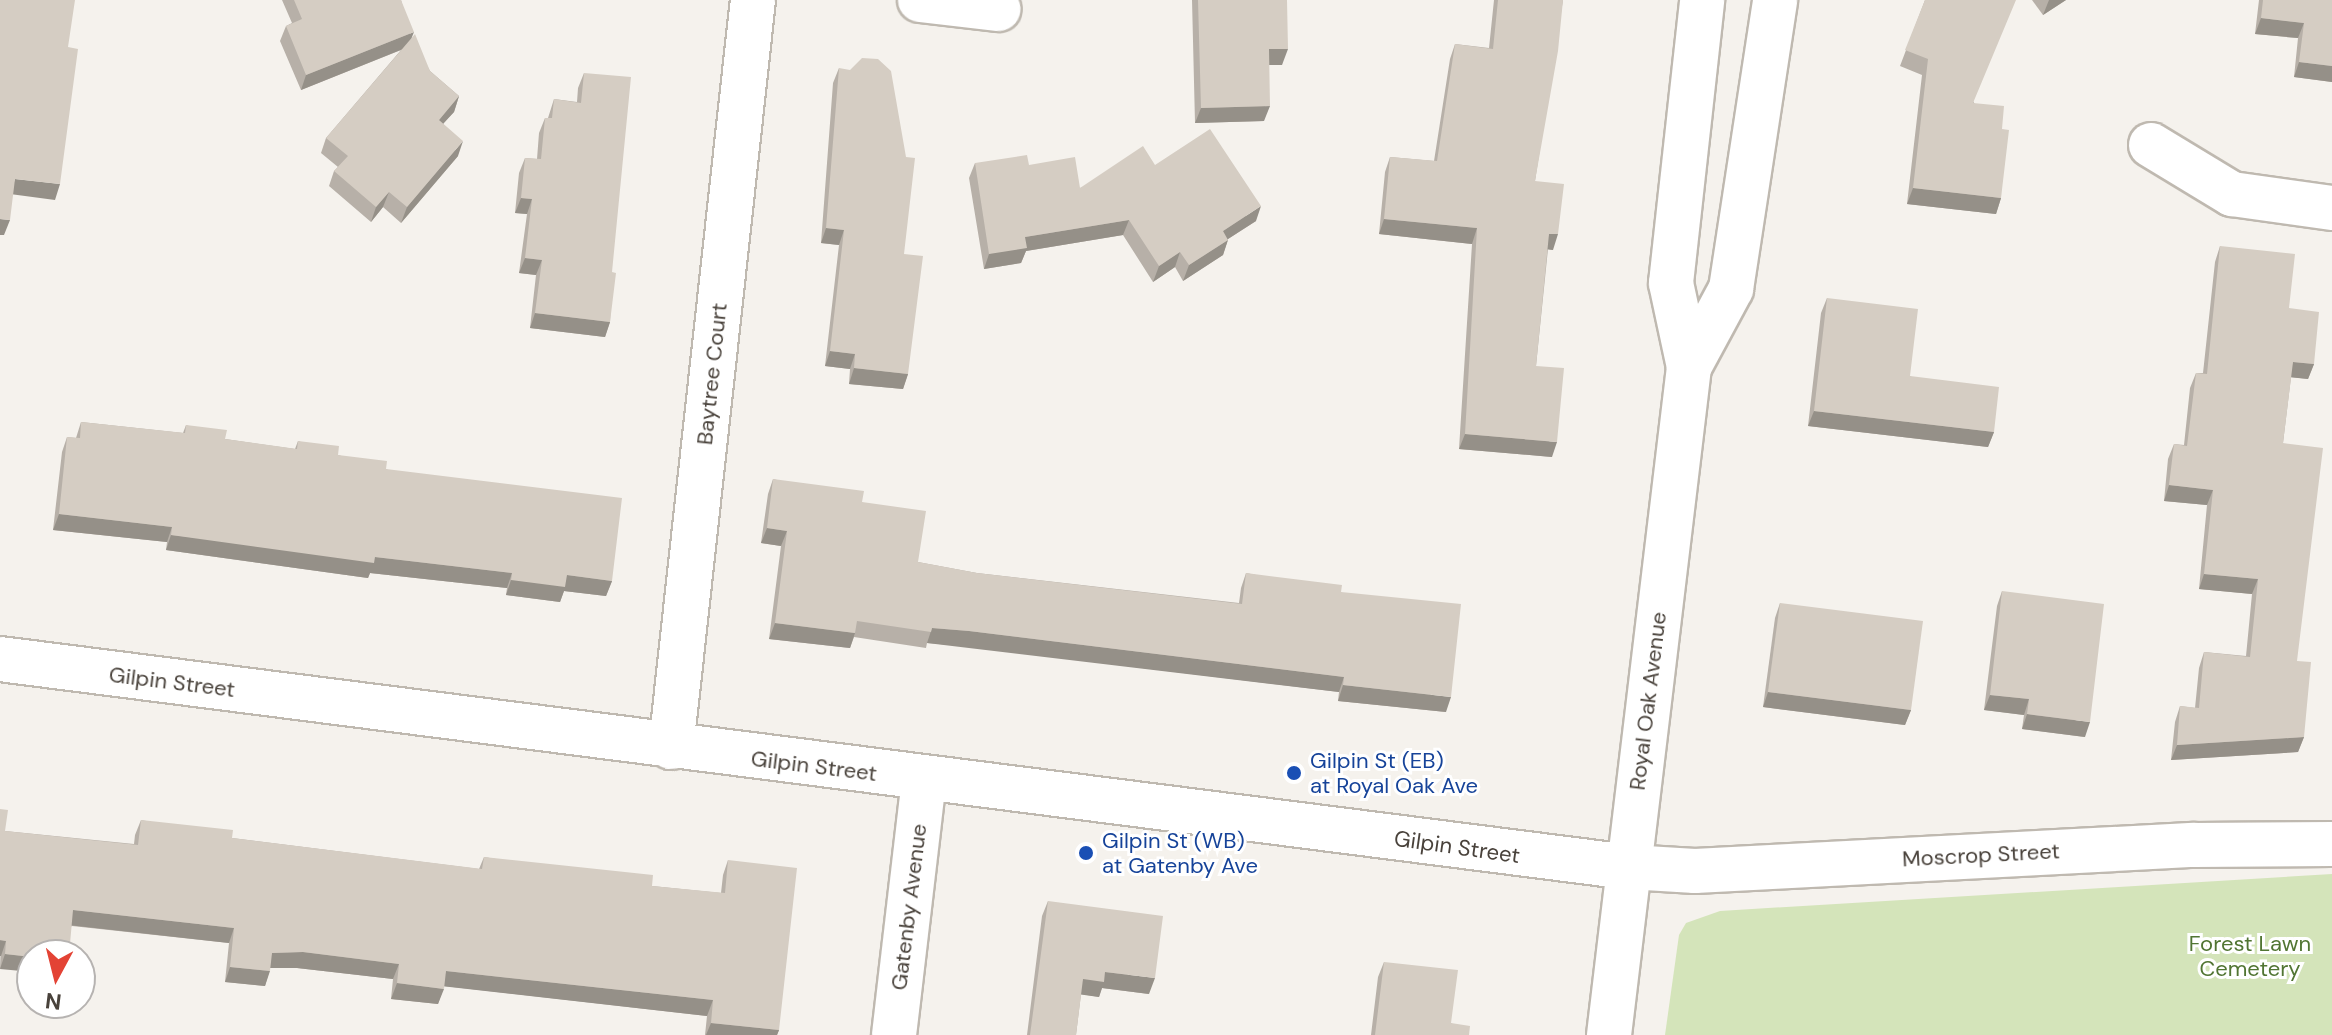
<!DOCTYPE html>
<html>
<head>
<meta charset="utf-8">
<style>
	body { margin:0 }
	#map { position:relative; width:2332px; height:1035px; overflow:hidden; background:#f5f2ed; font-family:"DM Sans",sans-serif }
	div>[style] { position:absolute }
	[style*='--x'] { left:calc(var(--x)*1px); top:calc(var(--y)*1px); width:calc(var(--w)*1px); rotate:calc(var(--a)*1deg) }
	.green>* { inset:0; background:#d4e4ba }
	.roads { filter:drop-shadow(2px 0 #bfb9b0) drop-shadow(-2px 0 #bfb9b0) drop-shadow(0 2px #bfb9b0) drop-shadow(0 -2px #bfb9b0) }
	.minor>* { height:44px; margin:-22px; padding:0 22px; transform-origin:22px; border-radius:22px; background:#fff }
	.tertiary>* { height:44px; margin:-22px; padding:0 22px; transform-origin:22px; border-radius:22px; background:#fff }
	.wall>* { inset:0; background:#b7b0a8 }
	.shaded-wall>* { inset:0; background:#959088 }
	.building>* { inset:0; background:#d5cdc3 }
	.dots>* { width:22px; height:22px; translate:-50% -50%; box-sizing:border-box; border:4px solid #fff; border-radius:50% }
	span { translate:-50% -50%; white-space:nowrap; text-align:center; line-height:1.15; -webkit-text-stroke:6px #fff; paint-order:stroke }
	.street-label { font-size:22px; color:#49423b }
	.transit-label { font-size:22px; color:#164399 }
	.left { translate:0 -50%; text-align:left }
	.park-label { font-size:22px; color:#517533 }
	.north { position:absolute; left:16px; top:939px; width:80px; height:80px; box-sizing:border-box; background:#fff; border:2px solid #b6b3b1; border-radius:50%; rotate:187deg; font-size:22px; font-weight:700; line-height:32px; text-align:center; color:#49423b }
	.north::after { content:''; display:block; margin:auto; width:28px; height:36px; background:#e34335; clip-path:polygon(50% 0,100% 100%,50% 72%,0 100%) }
</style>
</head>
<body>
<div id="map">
	<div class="green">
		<i style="clip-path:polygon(2332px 874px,2332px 1035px,1665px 1035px,1679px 935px,1686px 923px,1720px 911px)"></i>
	</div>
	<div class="roads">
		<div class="minor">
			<i style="--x:920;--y:0;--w:79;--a:6.6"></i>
			<i style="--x:2151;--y:145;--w:95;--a:31.2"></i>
			<i style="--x:2232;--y:194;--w:101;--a:8"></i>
			<i style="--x:671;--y:747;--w:751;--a:-83.74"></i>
			<i style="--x:1629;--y:867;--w:66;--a:3.5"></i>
			<i style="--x:1695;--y:871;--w:500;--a:-3"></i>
			<i style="--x:2194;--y:845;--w:138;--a:-0.4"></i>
			<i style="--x:894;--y:1035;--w:257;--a:-83.3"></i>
		</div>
		<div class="tertiary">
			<i style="--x:1689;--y:367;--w:89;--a:-61.7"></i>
			<i style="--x:1731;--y:289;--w:292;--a:-81.3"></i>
			<i style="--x:0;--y:659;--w:1642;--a:7.28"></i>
			<i style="--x:1609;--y:1035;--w:673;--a:-83.17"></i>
			<i style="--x:1689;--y:367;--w:86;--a:-102.1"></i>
			<i style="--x:1671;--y:283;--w:285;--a:-83.7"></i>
		</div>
	</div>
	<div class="wall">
		<i style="clip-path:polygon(282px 0,401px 0,411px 37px,430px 71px,459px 96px,454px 112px,443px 123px,458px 156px,401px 223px,383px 207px,371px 222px,329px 186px,334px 171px,338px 167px,321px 153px,326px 138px,401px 50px,301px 90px,280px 41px,286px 26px,292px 23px)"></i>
		<i style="clip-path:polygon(1192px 0,1287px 0,1282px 65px,1269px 65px,1264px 121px,1195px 123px)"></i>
		<i style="clip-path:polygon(1494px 0,1563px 0,1535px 181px,1553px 250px,1548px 249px,1536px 366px,1552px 457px,1459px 449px,1472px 244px,1379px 234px,1385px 172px,1390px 157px,1434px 161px,1450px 59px,1455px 44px,1489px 48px)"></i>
		<i style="clip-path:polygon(1925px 0,1974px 103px,2002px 129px,2001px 198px,1996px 214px,1907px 204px,1922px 75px,1900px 66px)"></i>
		<i style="clip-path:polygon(2032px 0,2066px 0,2043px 15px)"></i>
		<i style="clip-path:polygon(2259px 0,2332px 0,2332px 82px,2294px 77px,2298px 38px,2255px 34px)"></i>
		<i style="clip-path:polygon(839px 68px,904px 254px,908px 374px,903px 389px,849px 384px,850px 369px,825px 366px,839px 245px,821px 243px,833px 83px)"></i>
		<i style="clip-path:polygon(584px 73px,612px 272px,610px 322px,605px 337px,530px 328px,536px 275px,519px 273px,527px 214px,515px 213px,519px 173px,525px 158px,537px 159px,539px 133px,545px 118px,548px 118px,554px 99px,577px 102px,578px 88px)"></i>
		<i style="clip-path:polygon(975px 163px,1029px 165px,1080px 188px,1155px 165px,1256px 221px,1228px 239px,1223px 255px,1183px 281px,1175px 267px,1153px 282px,1123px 235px,1026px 251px,1021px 263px,984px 269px,969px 178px)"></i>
		<i style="clip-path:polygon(2220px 246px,2289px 308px,2314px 364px,2308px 379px,2291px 377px,2283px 443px,2297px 661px,2304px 737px,2298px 752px,2171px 760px,2175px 722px,2180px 706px,2195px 708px,2199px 668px,2204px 652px,2246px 656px,2252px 594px,2199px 589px,2207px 505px,2164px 501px,2168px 459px,2174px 444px,2184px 445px,2190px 388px,2196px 373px,2203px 373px,2215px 262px)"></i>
		<i style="clip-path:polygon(1827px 298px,1910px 376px,1994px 432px,1988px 447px,1808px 426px,1821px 313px)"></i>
		<i style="clip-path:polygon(81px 422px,183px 433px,186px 425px,225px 439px,295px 449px,298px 441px,338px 455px,386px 469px,612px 581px,606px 596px,564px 591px,560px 602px,506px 595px,507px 588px,370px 573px,368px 578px,166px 550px,167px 542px,53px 530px,62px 452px,67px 437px,76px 438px)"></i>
		<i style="clip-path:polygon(773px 479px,862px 502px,918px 562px,977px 573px,1239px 603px,1241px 588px,1246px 573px,1341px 592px,1446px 712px,1338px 701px,1339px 692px,963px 646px,927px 643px,926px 648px,854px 637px,850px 648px,769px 639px,781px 546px,761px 543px,768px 494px)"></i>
		<i style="clip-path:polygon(2002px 591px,2085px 737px,2022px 729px,2024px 715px,1984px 710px,1997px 606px)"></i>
		<i style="clip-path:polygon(1780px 603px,1911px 710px,1905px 725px,1763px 707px,1775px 618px)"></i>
		<i style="clip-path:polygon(141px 820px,232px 838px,479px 869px,484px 857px,652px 886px,721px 893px,723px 875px,728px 860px,779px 1030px,777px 1035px,705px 1035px,707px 1016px,444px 986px,438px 1004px,391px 999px,393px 979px,297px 968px,270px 968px,265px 986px,225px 982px,229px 943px,72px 926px,0 969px,5px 831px,134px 844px,135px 835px)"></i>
		<i style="clip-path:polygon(1048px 901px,1149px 994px,1102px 988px,1099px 997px,1081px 994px,1076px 1035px,1027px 1035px,1042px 916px)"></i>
		<i style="clip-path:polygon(1384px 962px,1451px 1023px,1469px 1035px,1371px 1035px,1378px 977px)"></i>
	</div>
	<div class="shaded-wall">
		<i style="clip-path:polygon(2049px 0,2066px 0,2043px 15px)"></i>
		<i style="clip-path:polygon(2261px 18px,2304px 23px,2298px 38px,2255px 34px)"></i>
		<i style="clip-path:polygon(414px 32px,408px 47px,301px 90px,306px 75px)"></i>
		<i style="clip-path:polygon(1269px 49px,1288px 49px,1282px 65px,1264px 65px)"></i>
		<i style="clip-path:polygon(2299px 62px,2332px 66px,2332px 82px,2294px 77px)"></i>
		<i style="clip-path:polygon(459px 96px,454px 112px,433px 135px,439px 120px)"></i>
		<i style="clip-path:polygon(1270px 106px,1264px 121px,1195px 123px,1201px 108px)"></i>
		<i style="clip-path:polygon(463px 141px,458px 156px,401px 223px,407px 207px)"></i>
		<i style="clip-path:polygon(15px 179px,60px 184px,55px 200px,10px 194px)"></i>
		<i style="clip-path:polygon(1913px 188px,2001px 198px,1996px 214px,1907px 204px)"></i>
		<i style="clip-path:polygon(389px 192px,383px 207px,371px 222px,376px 207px)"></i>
		<i style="clip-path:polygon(521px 198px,532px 199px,527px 214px,515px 213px)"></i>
		<i style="clip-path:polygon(1261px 206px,1256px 221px,1217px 246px,1223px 231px)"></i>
		<i style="clip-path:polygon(0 219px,10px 220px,4px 235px,0 235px)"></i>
		<i style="clip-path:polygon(1384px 219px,1477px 228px,1472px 244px,1379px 234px)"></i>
		<i style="clip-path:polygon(1129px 220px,1123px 235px,1026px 251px,1021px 263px,984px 269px,989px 254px,1025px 237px)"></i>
		<i style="clip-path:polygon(826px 228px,844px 230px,839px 245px,821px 243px)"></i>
		<i style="clip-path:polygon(1549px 234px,1558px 234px,1553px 250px,1544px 249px)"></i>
		<i style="clip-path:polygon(1228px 240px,1223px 255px,1183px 281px,1189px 265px)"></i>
		<i style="clip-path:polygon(1180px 252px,1175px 267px,1153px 282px,1159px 266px)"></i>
		<i style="clip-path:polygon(525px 258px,542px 260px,536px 275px,519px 273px)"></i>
		<i style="clip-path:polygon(535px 313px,610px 322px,605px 337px,530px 328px)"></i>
		<i style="clip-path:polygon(830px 351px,855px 354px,850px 369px,825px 366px)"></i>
		<i style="clip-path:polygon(2293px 362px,2314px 364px,2308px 379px,2288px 377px)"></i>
		<i style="clip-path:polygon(854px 368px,908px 374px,903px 389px,849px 384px)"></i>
		<i style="clip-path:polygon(1814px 411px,1994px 432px,1988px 447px,1808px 426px)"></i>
		<i style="clip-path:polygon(1465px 434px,1557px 442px,1552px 457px,1459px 449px)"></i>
		<i style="clip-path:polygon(2169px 485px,2213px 490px,2207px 505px,2164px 501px)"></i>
		<i style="clip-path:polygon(59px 514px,172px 527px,167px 542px,53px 530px)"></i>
		<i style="clip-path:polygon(767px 528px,787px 531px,781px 546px,761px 543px)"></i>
		<i style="clip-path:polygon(171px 535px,375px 557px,512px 573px,507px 588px,370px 573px,368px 578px,166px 550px)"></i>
		<i style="clip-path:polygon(2204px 574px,2258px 579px,2252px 594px,2199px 589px)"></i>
		<i style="clip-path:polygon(567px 575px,612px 581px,606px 596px,564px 591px,560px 602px,506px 595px,511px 580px)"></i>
		<i style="clip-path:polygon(775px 623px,855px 633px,850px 648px,769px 639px)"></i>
		<i style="clip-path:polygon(932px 628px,969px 631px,1344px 677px,1339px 692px,927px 643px)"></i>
		<i style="clip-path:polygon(1343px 685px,1451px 697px,1446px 712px,1338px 701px)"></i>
		<i style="clip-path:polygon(1768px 692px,1911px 710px,1905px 725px,1763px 707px)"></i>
		<i style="clip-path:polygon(1990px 695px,2029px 699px,2024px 715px,1984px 710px)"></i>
		<i style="clip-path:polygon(2027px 714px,2090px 722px,2085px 737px,2022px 729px)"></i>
		<i style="clip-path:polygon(2304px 737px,2298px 752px,2171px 760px,2177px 745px)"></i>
		<i style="clip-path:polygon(73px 910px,234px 928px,229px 943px,68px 925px)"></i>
		<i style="clip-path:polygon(0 940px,6px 941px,1px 956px,0 956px)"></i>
		<i style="clip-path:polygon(303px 952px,399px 964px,393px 979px,297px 968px,266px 968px,272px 953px)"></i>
		<i style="clip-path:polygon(5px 954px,32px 957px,32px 972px,0 969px)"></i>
		<i style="clip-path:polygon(230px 967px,270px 971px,265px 986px,225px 982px)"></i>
		<i style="clip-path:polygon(446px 971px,713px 1000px,707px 1016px,441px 986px)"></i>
		<i style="clip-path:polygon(1105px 972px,1155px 978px,1149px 994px,1102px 988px,1099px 997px,1077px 994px,1083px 979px)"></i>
		<i style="clip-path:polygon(397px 983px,444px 989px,438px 1004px,391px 999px)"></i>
		<i style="clip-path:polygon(711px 1023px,779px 1030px,777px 1035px,706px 1035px)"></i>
	</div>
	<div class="building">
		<i style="clip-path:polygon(0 0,75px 0,68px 47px,78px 49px,60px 184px,15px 179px,10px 220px,0 219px)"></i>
		<i style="clip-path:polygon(294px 0,401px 0,414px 32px,306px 75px,286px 26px,302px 19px)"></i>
		<i style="clip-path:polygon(1198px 0,1287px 0,1288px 49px,1269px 49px,1270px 106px,1201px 108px)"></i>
		<i style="clip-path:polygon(1498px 0,1563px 0,1558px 51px,1535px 181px,1564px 184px,1558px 234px,1549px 234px,1536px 366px,1564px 368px,1557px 442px,1465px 434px,1477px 228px,1384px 219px,1390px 157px,1437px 161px,1455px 44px,1493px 49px)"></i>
		<i style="clip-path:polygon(1925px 0,2016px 0,1973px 103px,2004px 106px,2002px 129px,2009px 130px,2001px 198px,1913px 188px,1928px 59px,1905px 50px)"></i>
		<i style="clip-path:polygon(2263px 0,2332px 0,2332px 66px,2299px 62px,2304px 23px,2261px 18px)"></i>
		<i style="clip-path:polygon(415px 34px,430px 71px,459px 96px,439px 120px,463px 141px,407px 207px,389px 192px,376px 207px,334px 171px,348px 156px,326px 138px)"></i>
		<i style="clip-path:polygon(862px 58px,878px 59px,891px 71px,906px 157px,915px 158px,904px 254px,923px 256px,908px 374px,854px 368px,855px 354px,830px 351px,844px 230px,826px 228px,839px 68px,850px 70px)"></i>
		<i style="clip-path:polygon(584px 73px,631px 77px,612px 272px,616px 273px,610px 322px,535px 313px,542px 260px,525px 258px,532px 199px,521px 198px,525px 158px,541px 159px,545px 118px,552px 118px,554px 99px,581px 103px)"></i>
		<i style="clip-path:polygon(1210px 129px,1261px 206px,1223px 231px,1228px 240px,1189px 265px,1180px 252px,1159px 266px,1129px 220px,1025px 237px,1027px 248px,989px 254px,975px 163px,1027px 155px,1029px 165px,1075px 157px,1080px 188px,1143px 146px,1155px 165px)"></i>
		<i style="clip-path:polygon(2220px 246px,2295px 254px,2289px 308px,2319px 312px,2314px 364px,2293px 362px,2283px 443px,2323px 448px,2297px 661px,2311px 662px,2304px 737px,2177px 745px,2180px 706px,2199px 708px,2204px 652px,2250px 657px,2258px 579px,2204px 574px,2213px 490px,2169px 485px,2174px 444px,2187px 446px,2196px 373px,2207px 374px)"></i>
		<i style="clip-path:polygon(1827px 298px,1918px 309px,1910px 376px,1999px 387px,1994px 432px,1814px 411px)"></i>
		<i style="clip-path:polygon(81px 422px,185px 433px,186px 425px,227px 430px,225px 439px,297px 449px,298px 441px,339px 446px,338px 455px,387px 461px,386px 469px,622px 498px,612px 581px,567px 575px,565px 587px,511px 580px,512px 573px,375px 557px,374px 563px,171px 535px,172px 527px,59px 514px,67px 437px,80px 438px)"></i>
		<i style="clip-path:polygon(773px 479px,864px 491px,862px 502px,926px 511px,918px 562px,977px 573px,1242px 604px,1246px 573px,1342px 585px,1341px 592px,1461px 604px,1451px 697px,1343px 685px,1344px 677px,969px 631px,932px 628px,931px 632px,857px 621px,855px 633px,775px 623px,787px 531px,767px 528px)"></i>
		<i style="clip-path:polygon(2002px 591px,2104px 604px,2090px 722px,2027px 714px,2029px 699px,1990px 695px)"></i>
		<i style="clip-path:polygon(1780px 603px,1923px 621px,1911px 710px,1768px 692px)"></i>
		<i style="clip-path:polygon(0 809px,8px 810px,5px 831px,138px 845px,141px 820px,233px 830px,232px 838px,482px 869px,484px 857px,653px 875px,652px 886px,725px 893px,728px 860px,797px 868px,779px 1030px,711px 1023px,713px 1000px,446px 971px,444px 989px,397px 983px,399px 964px,303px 952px,272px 953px,270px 971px,230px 967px,234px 928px,73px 910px,69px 955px,32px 955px,32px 957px,5px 954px,6px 941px,0 940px)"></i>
		<i style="clip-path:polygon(1048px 901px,1163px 916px,1155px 978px,1105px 972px,1104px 982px,1083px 979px,1076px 1035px,1030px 1035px)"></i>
		<i style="clip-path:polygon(1384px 962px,1458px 970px,1451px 1023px,1470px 1026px,1469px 1035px,1375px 1035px)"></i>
	</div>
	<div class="dots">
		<i style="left:1294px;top:773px;background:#1a4fb4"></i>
		<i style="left:1086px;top:853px;background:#1a4fb4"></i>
	</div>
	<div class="street-label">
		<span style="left:712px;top:374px;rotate:-84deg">Baytree Court</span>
		<span style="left:172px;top:682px;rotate:7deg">Gilpin Street</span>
		<span style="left:1648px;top:701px;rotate:-83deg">Royal Oak Avenue</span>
		<span style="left:814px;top:766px;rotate:7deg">Gilpin Street</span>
		<span style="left:1457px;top:847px;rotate:8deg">Gilpin Street</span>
		<span style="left:1981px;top:855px;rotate:-3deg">Moscrop Street</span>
		<span style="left:909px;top:907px;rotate:-83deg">Gatenby Avenue</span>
	</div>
	<div class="transit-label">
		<span class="left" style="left:1310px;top:773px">Gilpin St (EB)<br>at Royal Oak Ave</span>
		<span class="left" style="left:1102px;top:853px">Gilpin St (WB)<br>at Gatenby Ave</span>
	</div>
	<div class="park-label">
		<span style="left:2250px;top:956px">Forest Lawn<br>Cemetery</span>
	</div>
	<div class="north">N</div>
</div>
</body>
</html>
